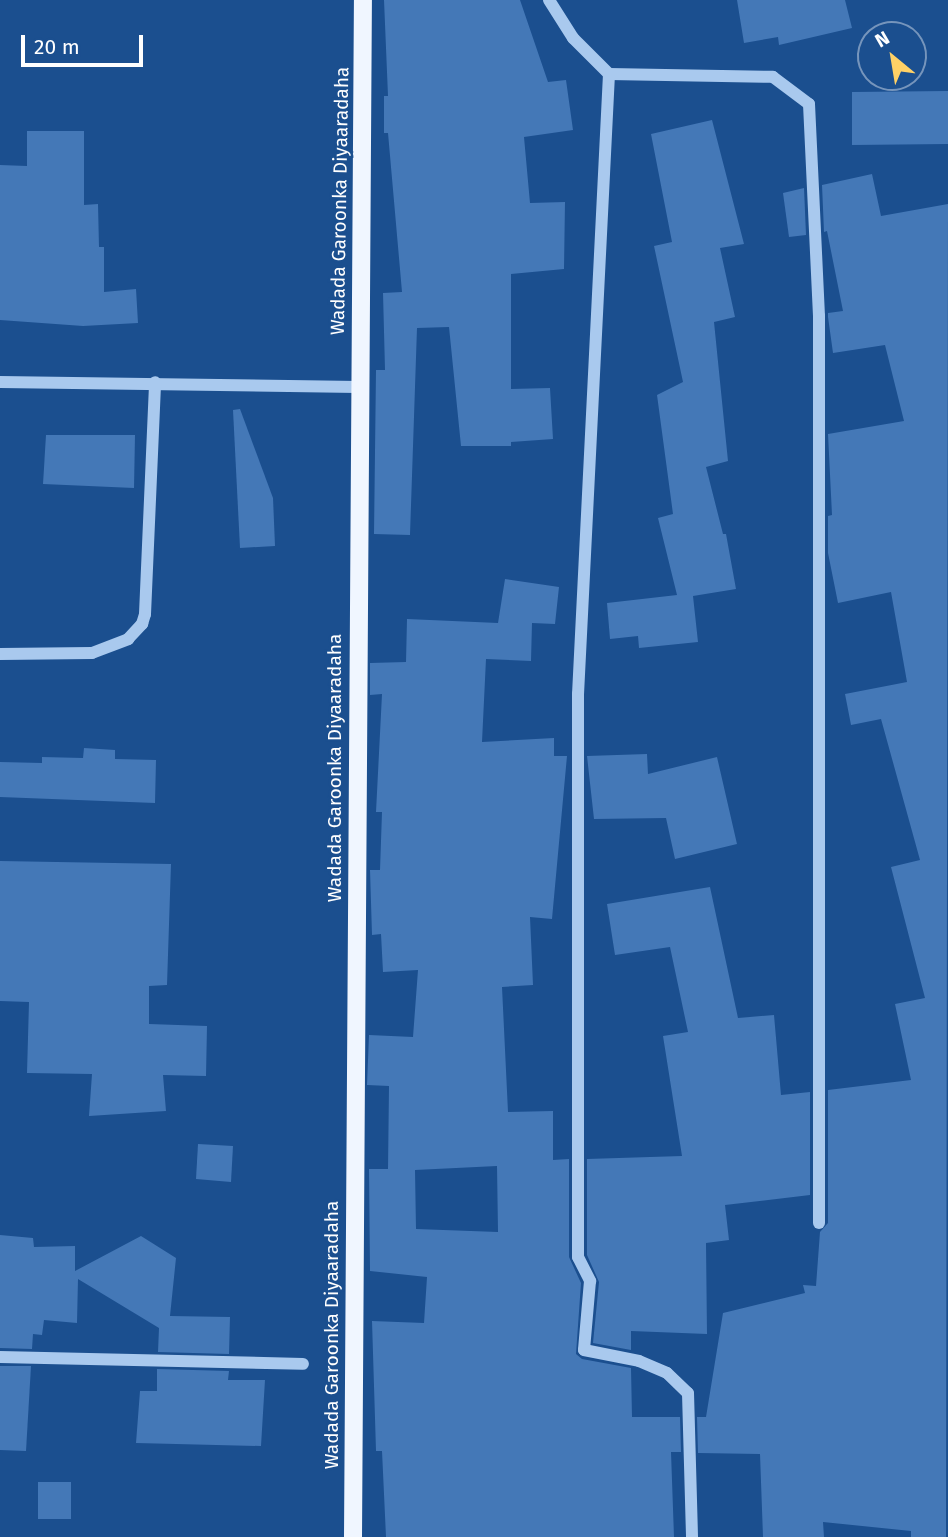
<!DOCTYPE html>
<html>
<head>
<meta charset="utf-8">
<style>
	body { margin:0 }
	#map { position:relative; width:948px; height:1537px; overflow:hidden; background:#1b4f8f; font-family:"Fira Sans",sans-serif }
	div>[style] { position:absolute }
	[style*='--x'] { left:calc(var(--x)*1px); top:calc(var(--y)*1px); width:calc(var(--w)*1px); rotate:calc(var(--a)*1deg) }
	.building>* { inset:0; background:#4478b7 }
	.minor>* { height:12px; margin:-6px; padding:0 6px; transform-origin:6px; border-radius:6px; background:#a9c9ee }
	.major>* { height:18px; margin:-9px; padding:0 9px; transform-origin:9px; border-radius:9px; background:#f0f6ff }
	span { translate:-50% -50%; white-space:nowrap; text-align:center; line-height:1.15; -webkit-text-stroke:5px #1b4f8f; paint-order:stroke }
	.street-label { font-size:19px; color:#fff }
	.north { position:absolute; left:857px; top:21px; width:70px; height:70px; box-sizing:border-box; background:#1b4f8f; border:2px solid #7695bc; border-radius:50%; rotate:330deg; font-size:19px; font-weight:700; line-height:28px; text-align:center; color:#fff }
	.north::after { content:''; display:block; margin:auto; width:24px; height:32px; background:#ffd166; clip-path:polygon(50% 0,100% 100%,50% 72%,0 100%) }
	.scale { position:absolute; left:21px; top:35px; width:122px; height:32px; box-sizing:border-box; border:4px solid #fff; border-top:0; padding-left:9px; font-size:21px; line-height:24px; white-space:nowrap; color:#fff; -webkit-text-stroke:5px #1b4f8f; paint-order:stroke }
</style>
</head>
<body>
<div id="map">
	<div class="building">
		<i style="clip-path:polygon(384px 0,520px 0,548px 82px,566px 80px,573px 130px,524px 137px,530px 203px,565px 202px,564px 269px,511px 274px,511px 389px,550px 388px,553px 439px,511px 442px,511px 446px,461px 446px,449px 327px,417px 328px,410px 535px,374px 534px,376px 370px,385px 370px,383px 293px,402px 292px,388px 133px,384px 133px,384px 96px,388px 96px)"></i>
		<i style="clip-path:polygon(737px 0,845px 0,852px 28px,779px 45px,778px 37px,744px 43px)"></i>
		<i style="clip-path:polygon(948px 91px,948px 144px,852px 145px,852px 92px)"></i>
		<i style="clip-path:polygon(712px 120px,744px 244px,720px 248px,735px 317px,714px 322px,728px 461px,706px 467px,723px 534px,726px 534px,736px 589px,693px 596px,698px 642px,639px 648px,638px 636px,610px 639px,607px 603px,677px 595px,658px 518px,673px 514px,657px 395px,683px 382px,654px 246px,672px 242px,651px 134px)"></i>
		<i style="clip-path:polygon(27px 131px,84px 131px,84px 205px,98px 204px,99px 247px,104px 247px,104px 292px,136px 289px,138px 323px,83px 326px,0 320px,0 165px,27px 166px)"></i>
		<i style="clip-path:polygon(872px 174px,881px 216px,948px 204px,946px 1537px,911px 1537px,911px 1531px,823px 1522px,824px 1537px,763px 1537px,760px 1454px,698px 1453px,697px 1417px,706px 1417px,723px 1313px,805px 1293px,803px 1285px,816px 1286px,820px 1232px,828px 1223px,828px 1090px,911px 1080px,895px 1004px,925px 998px,891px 867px,920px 860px,881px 719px,851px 725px,845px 694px,907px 682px,891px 592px,838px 603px,828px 553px,828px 516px,832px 515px,828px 434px,904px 421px,885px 345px,833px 353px,828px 317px,828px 313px,843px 311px,827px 231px,824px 232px,822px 185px)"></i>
		<i style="clip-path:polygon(804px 188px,806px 235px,789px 237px,783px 193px)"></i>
		<i style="clip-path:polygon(240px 409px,273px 498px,275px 546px,240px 548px,233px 410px)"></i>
		<i style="clip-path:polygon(46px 435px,135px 435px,134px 488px,43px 484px)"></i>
		<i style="clip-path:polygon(evenodd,505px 579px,559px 587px,555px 624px,532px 623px,531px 661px,486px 659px,482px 742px,554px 738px,554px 756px,567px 756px,552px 919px,530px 917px,533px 985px,502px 987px,508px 1112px,553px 1111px,553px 1160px,569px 1159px,569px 1257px,581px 1283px,576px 1354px,582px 1359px,631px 1368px,632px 1417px,680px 1417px,681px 1452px,671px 1452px,674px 1537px,386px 1537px,382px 1451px,376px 1451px,372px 1321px,424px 1323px,427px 1277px,370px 1271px,369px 1169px,388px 1169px,389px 1086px,367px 1085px,369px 1035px,413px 1037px,418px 970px,383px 972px,381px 934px,372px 935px,370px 870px,380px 870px,382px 812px,376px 812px,382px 694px,370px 695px,370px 663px,406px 662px,407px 619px,498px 623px,505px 579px,497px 1166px,498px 1232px,416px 1229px,415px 1170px,497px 1166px)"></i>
		<i style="clip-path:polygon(84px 748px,115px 750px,115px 759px,156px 760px,155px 803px,0 797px,0 762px,42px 763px,42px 757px,83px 758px)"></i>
		<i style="clip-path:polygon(647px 754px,648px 774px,717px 757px,737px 844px,675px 859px,666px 818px,594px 819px,587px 756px)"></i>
		<i style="clip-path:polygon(0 861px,171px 864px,167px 985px,149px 986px,149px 1024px,207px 1026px,206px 1076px,163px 1075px,166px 1111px,89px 1116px,92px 1074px,27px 1073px,29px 1002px,0 1001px)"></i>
		<i style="clip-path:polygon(710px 887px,738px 1018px,774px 1015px,781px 1095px,810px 1092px,810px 1195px,725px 1205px,729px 1240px,706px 1243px,707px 1334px,631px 1331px,631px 1350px,593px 1343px,599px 1282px,587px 1255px,587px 1159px,682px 1156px,663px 1036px,688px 1032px,670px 947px,615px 955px,607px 904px)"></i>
		<i style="clip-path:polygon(198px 1144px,233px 1146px,231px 1182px,196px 1179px)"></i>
		<i style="clip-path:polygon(0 1235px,33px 1238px,34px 1247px,75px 1246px,75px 1271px,141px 1236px,176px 1258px,170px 1316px,230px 1317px,229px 1354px,158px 1352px,159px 1328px,78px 1279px,77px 1323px,44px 1320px,42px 1335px,33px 1334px,32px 1349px,0 1348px)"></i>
		<i style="clip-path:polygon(0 1366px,31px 1366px,26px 1451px,0 1450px)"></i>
		<i style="clip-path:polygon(157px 1369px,229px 1371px,228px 1380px,265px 1380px,261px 1446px,136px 1443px,140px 1391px,157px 1391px)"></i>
		<i style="clip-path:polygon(38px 1482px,71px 1482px,71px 1519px,38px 1519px)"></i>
	</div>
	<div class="minor">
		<i style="--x:549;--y:0;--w:45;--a:57.7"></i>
		<i style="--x:573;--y:38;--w:51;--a:45"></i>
		<i style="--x:609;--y:74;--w:164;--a:1"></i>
		<i style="--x:773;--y:77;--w:45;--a:36.9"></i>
		<i style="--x:809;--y:104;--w:212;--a:87.3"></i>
		<i style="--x:819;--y:316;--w:907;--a:90"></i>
		<i style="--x:609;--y:74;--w:621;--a:92.86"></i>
		<i style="--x:578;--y:694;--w:563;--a:90"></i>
		<i style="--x:578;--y:1257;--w:27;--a:63"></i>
		<i style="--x:590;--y:1281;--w:69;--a:95"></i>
		<i style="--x:584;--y:1350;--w:56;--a:11.3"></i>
		<i style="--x:639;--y:1361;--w:30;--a:23"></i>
		<i style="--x:667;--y:1373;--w:29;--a:44"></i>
		<i style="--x:688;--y:1393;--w:144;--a:88.4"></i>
		<i style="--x:0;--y:382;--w:358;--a:0.8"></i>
		<i style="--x:0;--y:654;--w:92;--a:-0.6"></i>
		<i style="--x:92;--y:653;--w:39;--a:-21"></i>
		<i style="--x:128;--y:639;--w:21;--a:-47"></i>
		<i style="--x:142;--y:624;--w:10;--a:-73"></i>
		<i style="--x:145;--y:614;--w:232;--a:-87.5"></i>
		<i style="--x:0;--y:1357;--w:303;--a:1.3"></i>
	</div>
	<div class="major">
		<i style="--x:353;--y:1537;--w:1537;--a:-89.63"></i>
	</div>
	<div class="street-label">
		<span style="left:340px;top:201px;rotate:-89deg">Wadada Garoonka Diyaaradaha</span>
		<span style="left:335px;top:768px;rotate:-90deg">Wadada Garoonka Diyaaradaha</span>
		<span style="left:332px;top:1335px;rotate:-90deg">Wadada Garoonka Diyaaradaha</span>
	</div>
	<div class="north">N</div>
	<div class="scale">20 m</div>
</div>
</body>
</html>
